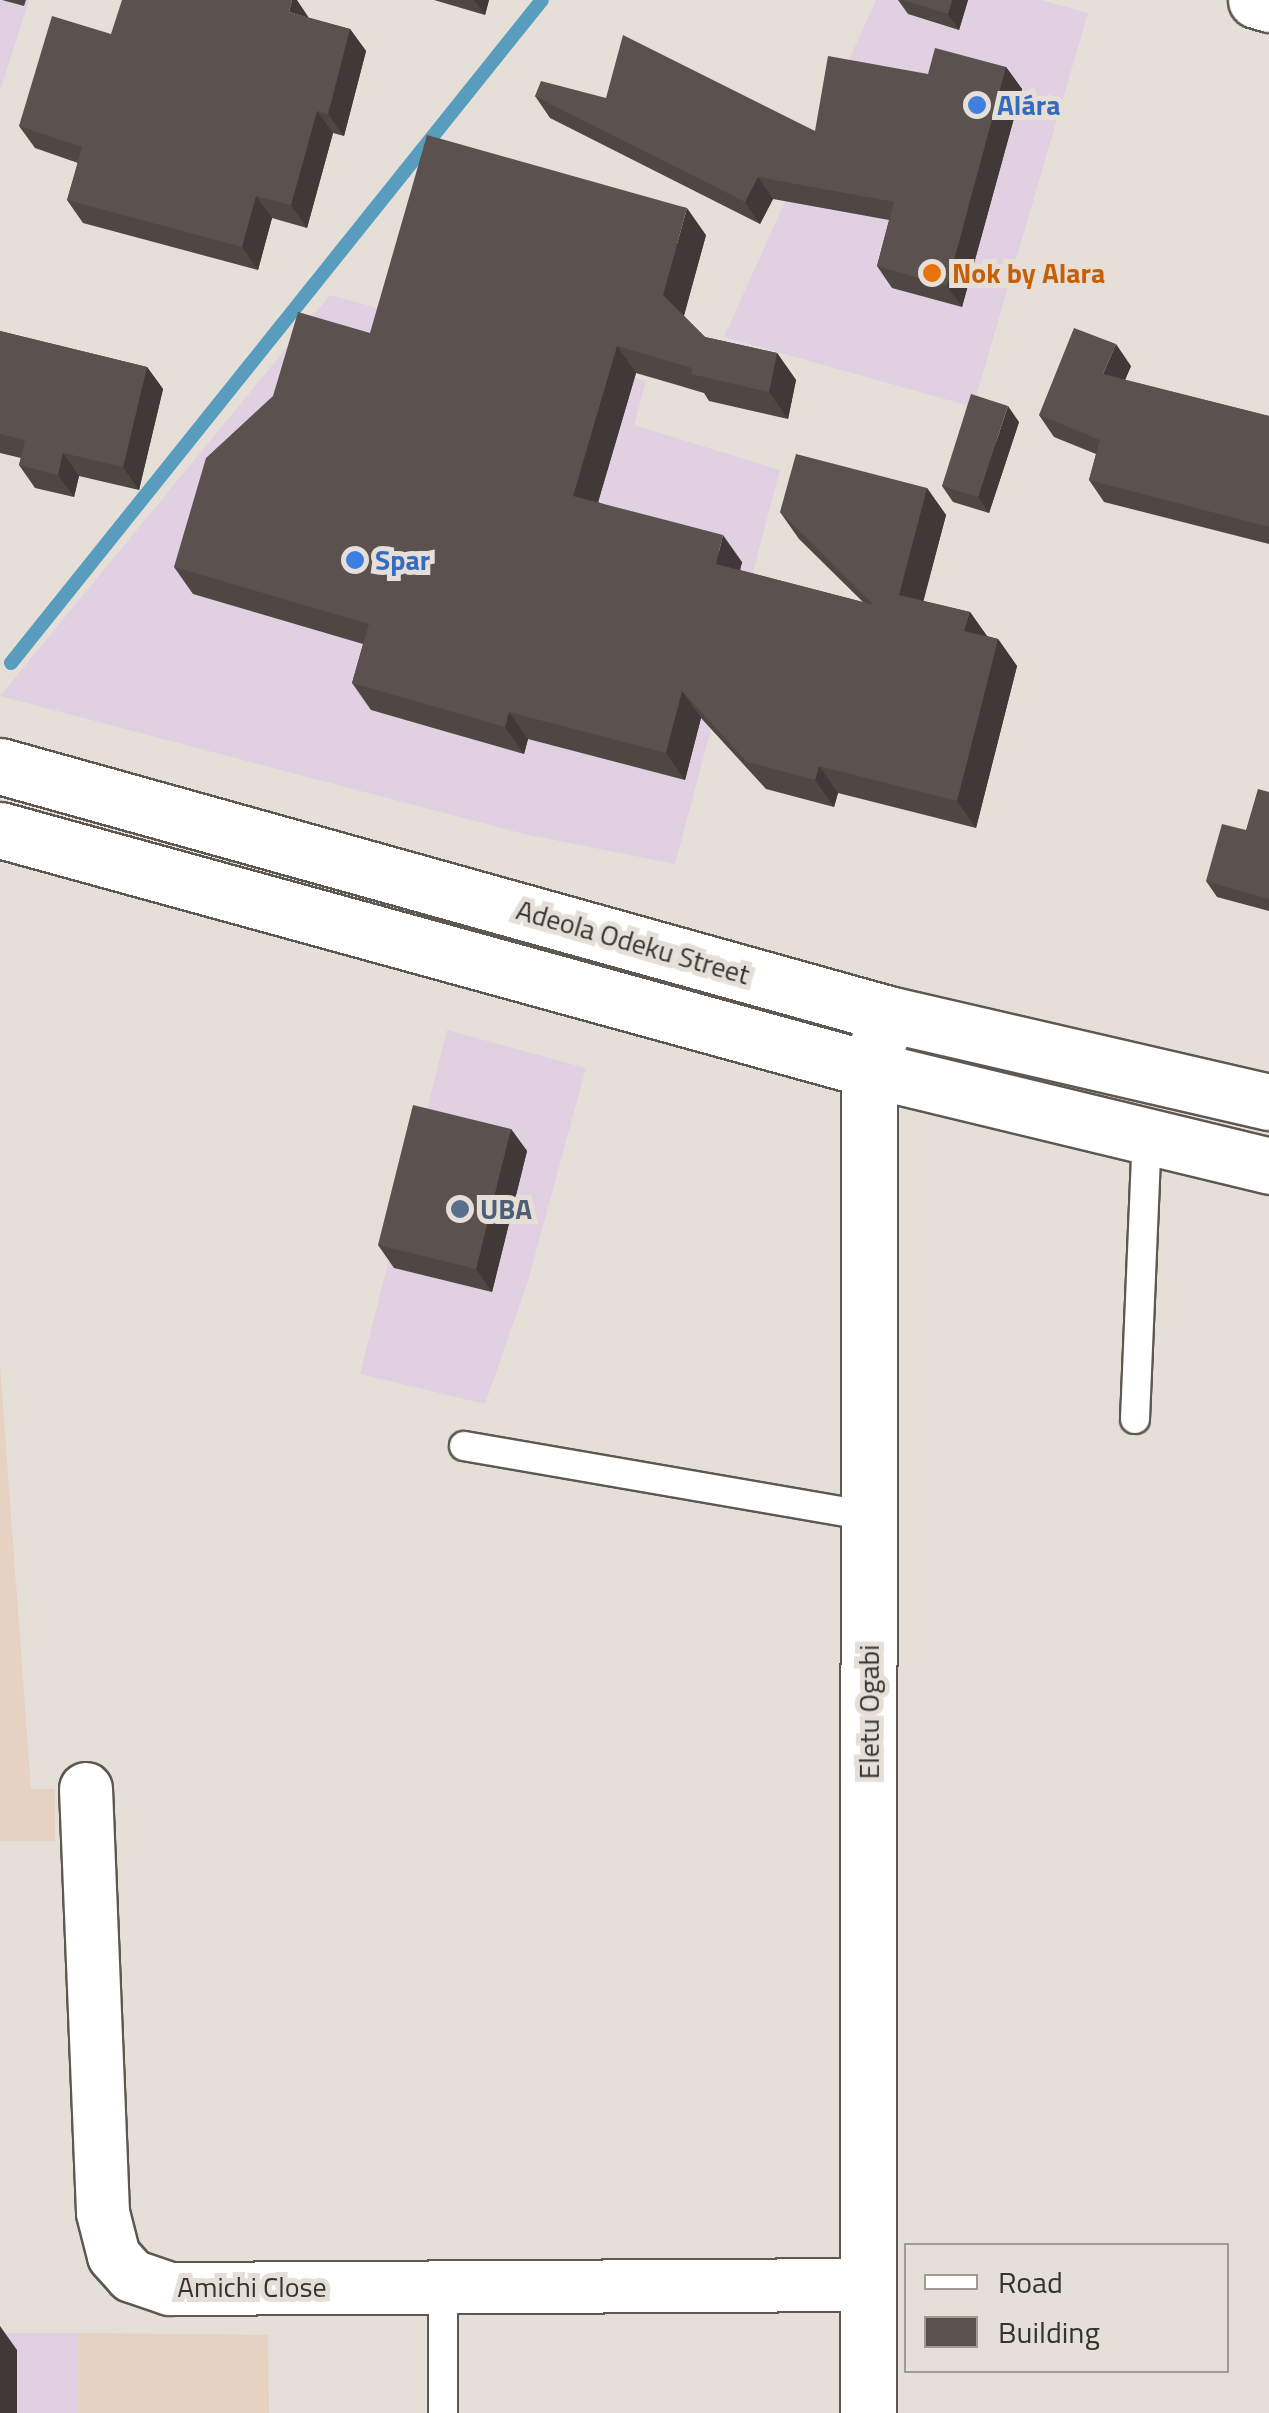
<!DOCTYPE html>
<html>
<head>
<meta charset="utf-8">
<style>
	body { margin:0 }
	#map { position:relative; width:1269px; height:2413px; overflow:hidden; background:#e6dfd7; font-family:"Titillium Web",sans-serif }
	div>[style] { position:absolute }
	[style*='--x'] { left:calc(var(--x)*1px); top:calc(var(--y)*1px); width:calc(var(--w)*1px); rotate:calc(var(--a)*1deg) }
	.commercial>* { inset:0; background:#e0d0e2 }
	.industrial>* { inset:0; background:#e5d2c3 }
	.stream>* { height:14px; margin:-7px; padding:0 7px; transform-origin:7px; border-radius:7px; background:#589dbd }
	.roads { filter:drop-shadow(2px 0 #5d5851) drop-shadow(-2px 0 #5d5851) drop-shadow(0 2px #5d5851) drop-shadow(0 -2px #5d5851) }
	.service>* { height:28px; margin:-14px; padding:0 14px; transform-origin:14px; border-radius:14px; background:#fff }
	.minor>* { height:52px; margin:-26px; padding:0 26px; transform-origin:26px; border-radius:26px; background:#fff }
	.tertiary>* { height:55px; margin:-27.5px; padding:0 27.5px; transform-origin:27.5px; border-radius:27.5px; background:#fff }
	.secondary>* { height:55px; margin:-27.5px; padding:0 27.5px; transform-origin:27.5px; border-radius:27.5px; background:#fff }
	.wall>* { inset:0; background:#4e4744 }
	.shaded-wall>* { inset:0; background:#403937 }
	.building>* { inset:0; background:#5b524f }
	.dots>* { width:28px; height:28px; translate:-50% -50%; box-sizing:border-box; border:5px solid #e6dfd7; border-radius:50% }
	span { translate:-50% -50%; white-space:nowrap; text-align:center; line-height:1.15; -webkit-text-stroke:10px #e6dfd7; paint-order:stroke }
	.shop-label { font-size:28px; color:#366cbe; font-weight:700 }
	.left { translate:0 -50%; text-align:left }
	.food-label { font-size:28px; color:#c56008; font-weight:700 }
	.street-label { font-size:28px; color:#363330 }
	.service-label { font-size:28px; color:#4e5e75; font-weight:700 }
	.legend { position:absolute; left:904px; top:2243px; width:325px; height:130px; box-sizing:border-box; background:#e6dfd7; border:2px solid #a09a94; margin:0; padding:12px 18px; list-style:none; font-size:30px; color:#363330 }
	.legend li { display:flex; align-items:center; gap:20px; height:50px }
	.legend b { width:50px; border:2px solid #a09a94 }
</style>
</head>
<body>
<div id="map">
	<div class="commercial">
		<i style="clip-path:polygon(0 0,29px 0,0 91px)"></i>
		<i style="clip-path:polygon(876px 0,1041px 0,1088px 13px,973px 407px,724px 337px)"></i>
		<i style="clip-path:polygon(330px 295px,646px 381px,634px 425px,780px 470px,675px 864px,524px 834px,0 696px)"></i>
		<i style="clip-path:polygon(447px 1030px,586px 1068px,528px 1281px,485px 1404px,360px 1374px)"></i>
		<i style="clip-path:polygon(0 2333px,77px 2333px,78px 2413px,0 2413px)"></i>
	</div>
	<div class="industrial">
		<i style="clip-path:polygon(0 1365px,31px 1789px,55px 1789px,55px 1841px,0 1841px)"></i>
		<i style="clip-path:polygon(77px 2333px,268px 2335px,269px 2413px,78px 2413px)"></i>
	</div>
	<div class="stream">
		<i style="--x:11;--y:663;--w:849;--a:-51.31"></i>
	</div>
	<div class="roads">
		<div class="service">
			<i style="--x:1135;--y:1419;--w:283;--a:-87.6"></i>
			<i style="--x:464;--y:1446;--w:411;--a:9.8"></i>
			<i style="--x:443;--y:2413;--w:126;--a:-90"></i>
		</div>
		<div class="minor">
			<i style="--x:86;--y:1789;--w:424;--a:87.7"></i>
			<i style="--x:103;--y:2213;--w:44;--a:75.7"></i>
			<i style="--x:114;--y:2256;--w:27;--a:48"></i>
			<i style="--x:132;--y:2276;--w:40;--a:18.9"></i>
			<i style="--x:170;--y:2289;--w:698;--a:-0.33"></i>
		</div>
		<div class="tertiary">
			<i style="--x:1256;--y:0;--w:14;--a:17"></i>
			<i style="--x:868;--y:2413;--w:1344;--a:-89.96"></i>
			<i style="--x:869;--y:1069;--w:58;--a:-70.9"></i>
		</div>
		<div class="secondary">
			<i style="--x:0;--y:766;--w:922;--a:15.6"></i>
			<i style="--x:888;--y:1014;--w:391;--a:13"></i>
			<i style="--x:0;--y:830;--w:901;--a:15.38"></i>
			<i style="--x:869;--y:1069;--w:412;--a:13.6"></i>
		</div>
	</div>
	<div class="wall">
		<i style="clip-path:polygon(2px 0,26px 0,24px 6px)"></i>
		<i style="clip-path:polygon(434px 0,489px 0,485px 15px)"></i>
		<i style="clip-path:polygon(898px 0,968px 0,959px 30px,908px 14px)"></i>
		<i style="clip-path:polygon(309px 18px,350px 29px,366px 51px,344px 136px,333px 133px,307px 228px,272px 218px,258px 270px,83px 223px,67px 200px,78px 163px,35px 148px,19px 126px,111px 34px)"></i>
		<i style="clip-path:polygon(1006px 67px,1022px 89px,962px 307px,892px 288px,877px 266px,889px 220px,773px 199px,760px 224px,550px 118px,535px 96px,606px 98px,815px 131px,928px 74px)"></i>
		<i style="clip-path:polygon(706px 235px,684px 316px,705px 337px,777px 353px,796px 380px,788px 419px,709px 401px,704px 393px,636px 373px,598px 502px,742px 562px,740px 570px,863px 602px,799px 539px,780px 512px,927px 488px,946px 515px,923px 601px,970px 612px,987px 636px,998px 639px,1017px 666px,976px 828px,838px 793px,834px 807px,766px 789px,701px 718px,685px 780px,528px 739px,524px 754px,371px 710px,352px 683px,363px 644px,193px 594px,174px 567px,370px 333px)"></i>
		<i style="clip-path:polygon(0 331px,147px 367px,163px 389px,139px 490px,79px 476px,74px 497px,35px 488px,19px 465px,21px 458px,0 453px)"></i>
		<i style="clip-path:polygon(1131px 366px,1125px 380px,1269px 416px,1269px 544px,1104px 502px,1089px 480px,1096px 454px,1054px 437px,1039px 415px)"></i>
		<i style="clip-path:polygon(1019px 422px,989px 513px,953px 502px,942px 486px)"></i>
		<i style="clip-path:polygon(1269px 792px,1269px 911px,1217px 897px,1206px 881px,1246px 830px)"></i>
		<i style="clip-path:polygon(511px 1129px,527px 1151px,492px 1292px,394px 1268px,378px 1245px)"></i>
	</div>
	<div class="shaded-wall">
		<i style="clip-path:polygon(292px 0,297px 0,309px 18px,289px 12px)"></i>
		<i style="clip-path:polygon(474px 0,489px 0,485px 15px)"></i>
		<i style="clip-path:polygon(952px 0,968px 0,959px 30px,948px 14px)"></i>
		<i style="clip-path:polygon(350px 29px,366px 51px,344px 136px,328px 114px)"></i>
		<i style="clip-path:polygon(1006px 67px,1022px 89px,962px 307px,947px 286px)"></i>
		<i style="clip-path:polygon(317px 111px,333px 133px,307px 228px,291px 205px)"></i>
		<i style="clip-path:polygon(758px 177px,773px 199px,760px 224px,745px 202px)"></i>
		<i style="clip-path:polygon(256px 196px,272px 218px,258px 270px,242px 247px)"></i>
		<i style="clip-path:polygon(687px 208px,706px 235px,682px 322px,663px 295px)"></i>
		<i style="clip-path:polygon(1116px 344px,1131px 366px,1118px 396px,1103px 374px)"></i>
		<i style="clip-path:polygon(617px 346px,636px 373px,592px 523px,573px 496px)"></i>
		<i style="clip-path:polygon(777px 353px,796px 380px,788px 419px,769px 392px)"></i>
		<i style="clip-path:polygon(147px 367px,163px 389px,139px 490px,123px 467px)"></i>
		<i style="clip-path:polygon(1008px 406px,1019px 422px,989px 513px,978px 497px)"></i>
		<i style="clip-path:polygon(63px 453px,79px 476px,74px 497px,58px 475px)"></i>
		<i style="clip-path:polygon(927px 488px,946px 515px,918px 622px,899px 595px)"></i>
		<i style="clip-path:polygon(723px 535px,742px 562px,735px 591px,716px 564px)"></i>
		<i style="clip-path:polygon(970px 612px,989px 639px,964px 631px)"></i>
		<i style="clip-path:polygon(998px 639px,1017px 666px,976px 828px,957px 801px)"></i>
		<i style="clip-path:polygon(682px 691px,701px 718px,685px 780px,666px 753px)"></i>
		<i style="clip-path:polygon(509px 712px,528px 739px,524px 754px,505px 727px)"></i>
		<i style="clip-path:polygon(819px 766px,838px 793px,834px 807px,815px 780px)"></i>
		<i style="clip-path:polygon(511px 1129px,527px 1151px,492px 1292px,476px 1269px)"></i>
		<i style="clip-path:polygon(0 2326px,17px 2350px,17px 2413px,0 2413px)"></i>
	</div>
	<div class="building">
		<i style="clip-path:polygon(122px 0,292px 0,289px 12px,350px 29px,328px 114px,317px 111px,291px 205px,256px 196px,242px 247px,67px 200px,82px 147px,19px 126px,52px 16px,111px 34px)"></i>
		<i style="clip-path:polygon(903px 0,952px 0,948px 14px)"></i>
		<i style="clip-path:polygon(623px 35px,815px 131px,828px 56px,928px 74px,935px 48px,1006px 67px,947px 286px,877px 266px,894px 202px,758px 177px,745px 202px,535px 96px,541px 81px,606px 98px)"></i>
		<i style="clip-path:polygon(427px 135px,687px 208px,663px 295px,705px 337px,777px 353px,769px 392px,691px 374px,692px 368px,617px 346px,573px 496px,723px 535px,716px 564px,874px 605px,780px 512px,796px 454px,927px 488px,899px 595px,970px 612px,964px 631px,998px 639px,957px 801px,819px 766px,815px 780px,747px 762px,682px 691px,666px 753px,509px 712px,505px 727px,352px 683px,369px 624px,174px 567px,206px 458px,273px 396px,298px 312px,370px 333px)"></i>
		<i style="clip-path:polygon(1074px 328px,1116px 344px,1103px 374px,1269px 416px,1269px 527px,1089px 480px,1100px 440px,1039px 415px)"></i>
		<i style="clip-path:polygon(0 331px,147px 367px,123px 467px,63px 453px,58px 475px,19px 465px,25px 440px,0 434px)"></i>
		<i style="clip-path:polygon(971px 394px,1008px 406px,978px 497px,942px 486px)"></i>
		<i style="clip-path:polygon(1258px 789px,1269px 792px,1269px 899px,1206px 881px,1222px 824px,1246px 830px)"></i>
		<i style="clip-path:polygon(413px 1105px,511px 1129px,476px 1269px,378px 1245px)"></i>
	</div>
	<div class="dots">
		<i style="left:977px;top:105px;background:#3f7fe0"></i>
		<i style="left:932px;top:273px;background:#e8710a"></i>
		<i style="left:355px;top:560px;background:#3f7fe0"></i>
		<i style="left:460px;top:1209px;background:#5c6f8a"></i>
	</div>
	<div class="shop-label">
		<span class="left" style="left:997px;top:105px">Alára</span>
		<span class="left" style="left:375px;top:560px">Spar</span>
	</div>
	<div class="food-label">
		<span class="left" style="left:952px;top:273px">Nok by Alara</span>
	</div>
	<div class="street-label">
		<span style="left:633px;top:942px;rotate:16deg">Adeola Odeku Street</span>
		<span style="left:869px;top:1712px;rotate:-90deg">Eletu Ogabi</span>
		<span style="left:252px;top:2287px">Amichi Close</span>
	</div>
	<div class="service-label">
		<span class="left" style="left:480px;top:1209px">UBA</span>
	</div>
	<ul class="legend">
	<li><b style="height:12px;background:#fff"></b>Road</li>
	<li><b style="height:28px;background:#5b524f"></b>Building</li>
	</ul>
</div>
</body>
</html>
